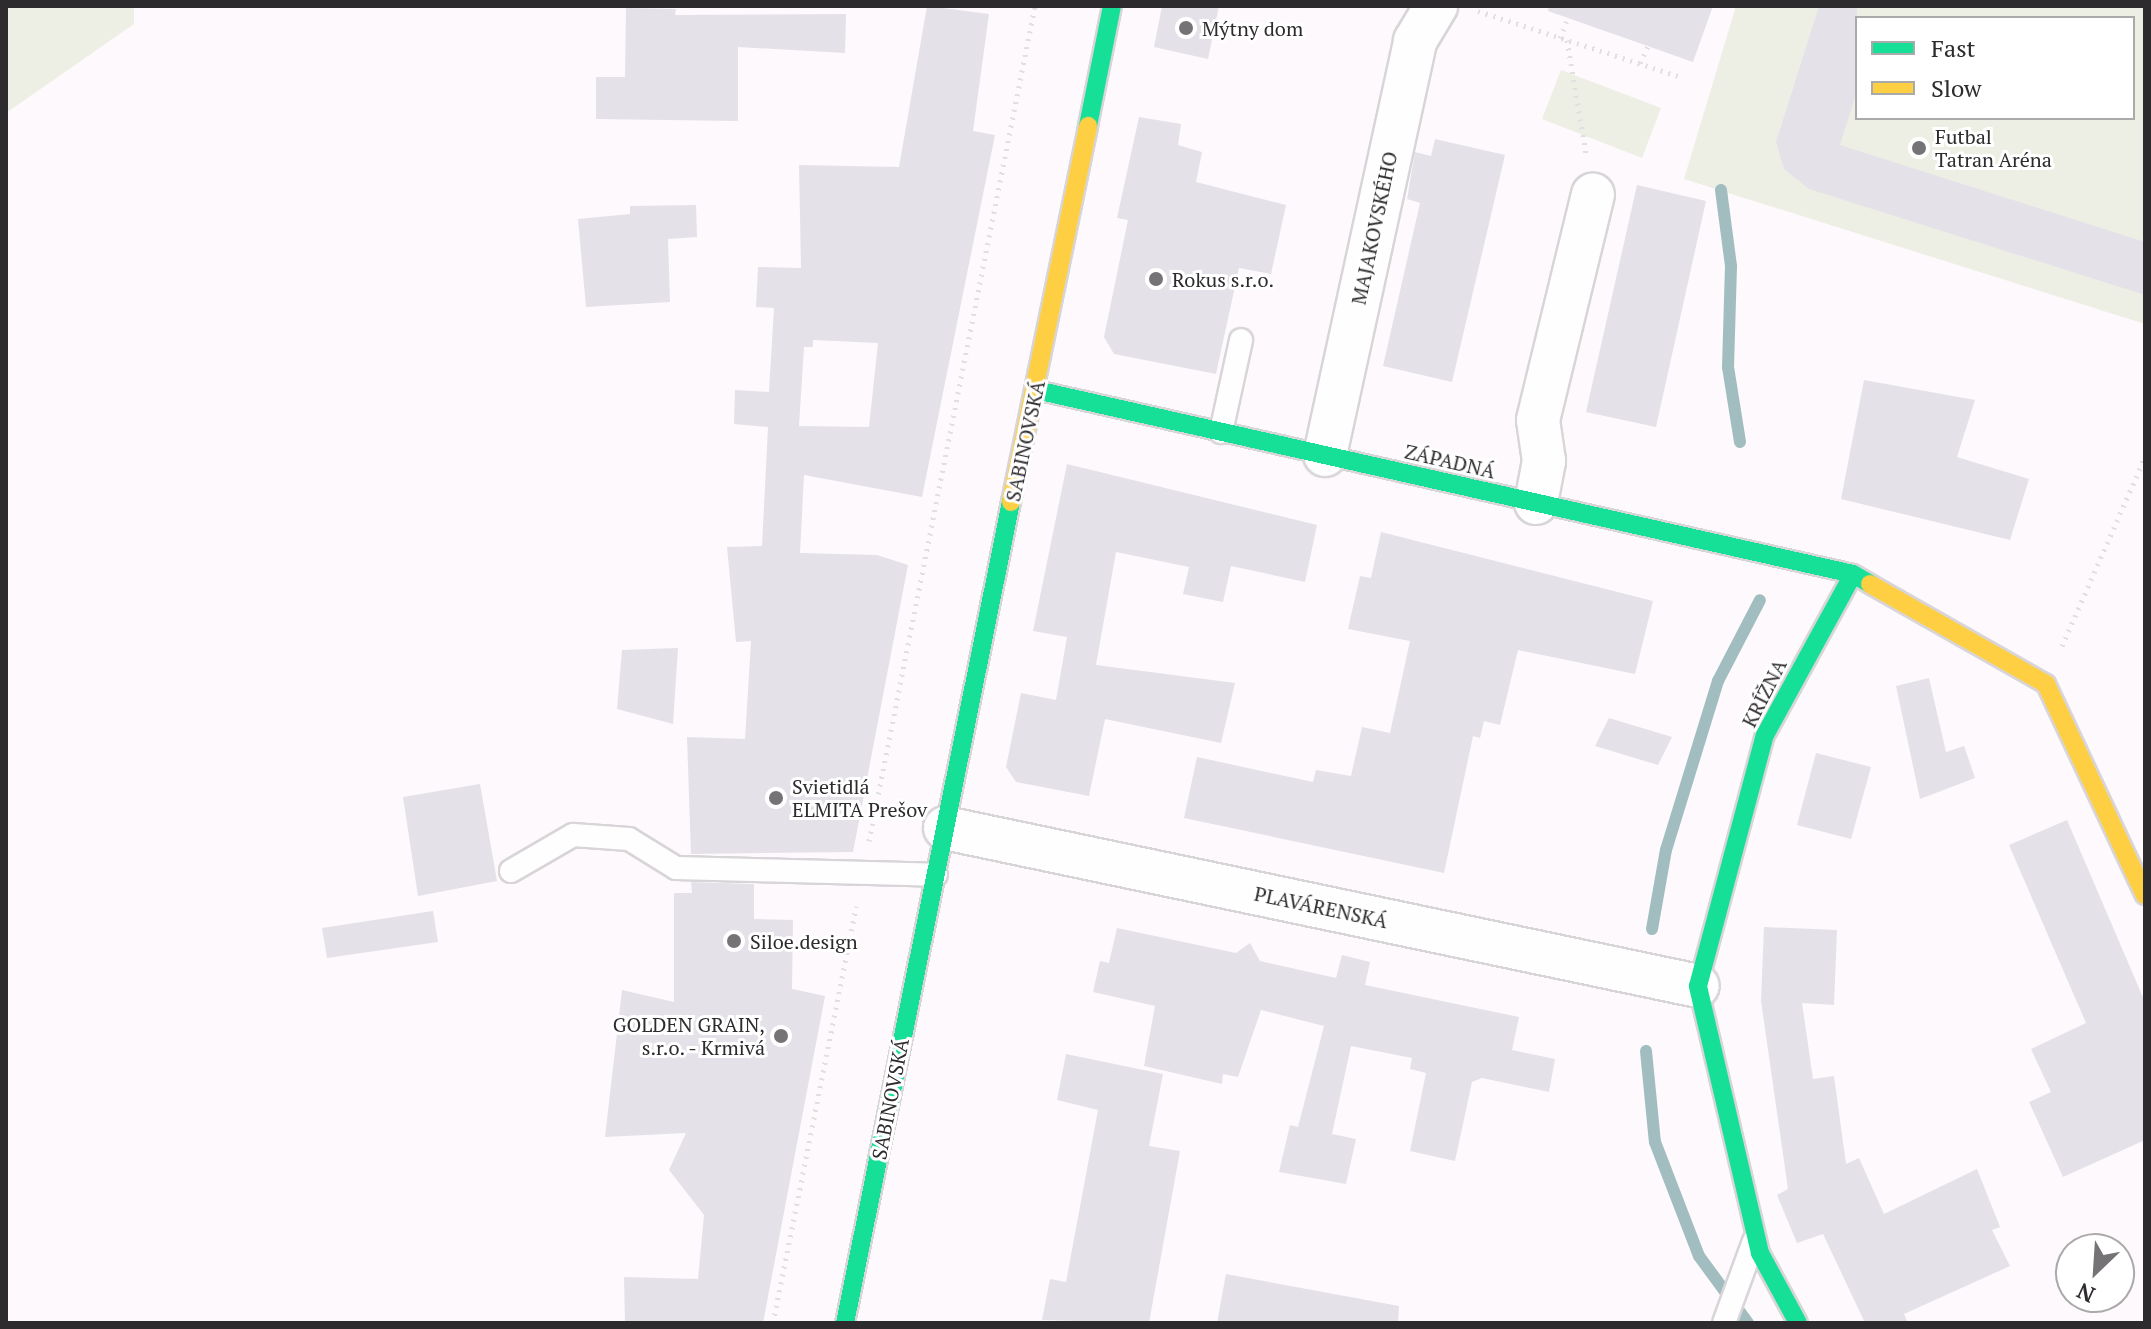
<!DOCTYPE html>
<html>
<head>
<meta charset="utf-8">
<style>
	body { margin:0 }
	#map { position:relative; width:2151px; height:1329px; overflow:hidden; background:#fdf9fd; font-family:"PT Serif",serif }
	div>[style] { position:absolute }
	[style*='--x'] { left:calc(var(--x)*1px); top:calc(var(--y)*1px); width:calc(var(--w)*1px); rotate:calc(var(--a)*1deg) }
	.green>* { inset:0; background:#eeefe4 }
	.stream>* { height:12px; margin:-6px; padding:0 6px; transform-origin:6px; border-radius:6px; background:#a1bdbf }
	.building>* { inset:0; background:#e5e1e9 }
	.path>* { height:5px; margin-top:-2.5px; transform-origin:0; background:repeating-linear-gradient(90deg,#e0e0e0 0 2px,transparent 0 8px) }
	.roads { filter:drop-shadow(2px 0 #d8d5d8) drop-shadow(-2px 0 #d8d5d8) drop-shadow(0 2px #d8d5d8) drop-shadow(0 -2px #d8d5d8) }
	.lane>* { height:22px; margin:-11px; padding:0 11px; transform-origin:11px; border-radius:11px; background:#fffeff }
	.street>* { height:42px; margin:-21px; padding:0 21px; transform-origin:21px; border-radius:21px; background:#fffeff }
	.fast>* { height:18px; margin:-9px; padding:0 9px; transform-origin:9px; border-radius:9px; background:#16e098 }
	.slow>* { height:18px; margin:-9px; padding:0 9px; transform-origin:9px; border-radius:9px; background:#ffcf43 }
	.dots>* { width:22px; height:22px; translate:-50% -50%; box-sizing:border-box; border:4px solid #fff; border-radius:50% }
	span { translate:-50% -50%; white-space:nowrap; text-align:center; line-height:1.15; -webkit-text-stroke:6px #fff; paint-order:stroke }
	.poi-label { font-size:20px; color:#2e2b2e }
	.left { translate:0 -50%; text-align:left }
	.right { translate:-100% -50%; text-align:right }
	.street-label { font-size:20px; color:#2e2b2e }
	.frame { position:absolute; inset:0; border:8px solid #2e2b2e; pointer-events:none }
	.legend { position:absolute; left:1855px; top:16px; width:280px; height:104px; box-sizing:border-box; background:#fff; border:2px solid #abaaab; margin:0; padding:10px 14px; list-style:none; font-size:24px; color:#2e2b2e }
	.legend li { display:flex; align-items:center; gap:16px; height:40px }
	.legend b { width:40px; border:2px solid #abaaab }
	.north { position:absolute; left:2055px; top:1233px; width:80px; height:80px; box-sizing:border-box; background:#fff; border:2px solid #abaaab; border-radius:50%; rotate:205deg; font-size:22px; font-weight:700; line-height:32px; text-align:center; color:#2e2b2e }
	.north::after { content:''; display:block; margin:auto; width:28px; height:36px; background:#767376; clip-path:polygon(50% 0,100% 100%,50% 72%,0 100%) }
</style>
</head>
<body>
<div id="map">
	<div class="green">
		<i style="clip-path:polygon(6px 6px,134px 6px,134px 24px,6px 113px)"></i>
		<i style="clip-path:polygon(evenodd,1736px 6px,2145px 6px,2145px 324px,1684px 179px,1736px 6px,1857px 18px,2133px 18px,2133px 118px,1857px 118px,1857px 18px)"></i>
		<i style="clip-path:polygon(1561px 70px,1661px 108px,1642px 158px,1542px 119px)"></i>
	</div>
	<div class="stream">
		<i style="--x:1721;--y:190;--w:77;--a:82.5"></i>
		<i style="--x:1731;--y:266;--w:101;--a:91.7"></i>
		<i style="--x:1728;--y:367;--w:76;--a:80.9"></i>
		<i style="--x:1652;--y:929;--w:80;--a:-80"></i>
		<i style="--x:1666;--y:850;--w:177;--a:-72.9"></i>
		<i style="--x:1718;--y:681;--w:91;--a:-62.6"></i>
		<i style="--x:1646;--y:1051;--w:91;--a:84.4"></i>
		<i style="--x:1655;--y:1142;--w:122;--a:68.9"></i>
		<i style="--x:1699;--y:1256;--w:83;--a:53.8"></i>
	</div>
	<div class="building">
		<i style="clip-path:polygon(evenodd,927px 6px,989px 14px,973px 131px,995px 135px,922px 497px,804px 475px,800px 553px,877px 555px,908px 565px,853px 852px,691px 854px,687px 737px,745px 739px,751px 641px,736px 642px,727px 547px,762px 546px,768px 427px,734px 424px,735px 390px,769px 392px,774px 308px,756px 307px,758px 267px,801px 268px,799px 165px,899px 167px,927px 6px,813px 340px,878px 343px,869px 427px,799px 426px,804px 347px,813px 347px,813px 340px)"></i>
		<i style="clip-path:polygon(1162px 6px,1219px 6px,1208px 59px,1154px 47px)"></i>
		<i style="clip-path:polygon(1549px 6px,1713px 6px,1693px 62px,1548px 11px)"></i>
		<i style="clip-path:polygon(1819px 6px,1857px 6px,1857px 91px,1840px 145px,2145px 242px,2145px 295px,1809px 189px,1784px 169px,1776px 142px)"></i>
		<i style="clip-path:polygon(626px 8px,676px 9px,675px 15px,846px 14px,845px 53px,738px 47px,738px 121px,596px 119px,596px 77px,625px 77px)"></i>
		<i style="clip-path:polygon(1139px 117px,1181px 124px,1178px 145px,1202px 152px,1196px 182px,1286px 205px,1271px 274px,1239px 268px,1216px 374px,1114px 354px,1104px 337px,1128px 220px,1117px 218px)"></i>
		<i style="clip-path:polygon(1435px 139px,1505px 155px,1452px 382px,1383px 366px,1420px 203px,1407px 199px,1415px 152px,1431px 156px)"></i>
		<i style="clip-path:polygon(1637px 185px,1706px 201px,1656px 427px,1586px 412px)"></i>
		<i style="clip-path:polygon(696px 205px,697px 237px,668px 239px,670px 302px,586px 307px,578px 219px,630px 214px,630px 206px)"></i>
		<i style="clip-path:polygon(1864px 380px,1975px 400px,1957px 457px,2029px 479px,2010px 540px,1841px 499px)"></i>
		<i style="clip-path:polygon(1067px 464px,1317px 525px,1305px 582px,1231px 566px,1223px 602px,1183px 594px,1189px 567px,1116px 552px,1096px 665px,1235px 683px,1221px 743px,1105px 719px,1089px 796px,1016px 782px,1006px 767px,1021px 693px,1056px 700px,1067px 637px,1033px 631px)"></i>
		<i style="clip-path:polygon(1381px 532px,1653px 601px,1635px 674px,1518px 650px,1500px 725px,1484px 721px,1480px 738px,1473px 736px,1444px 873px,1184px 818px,1197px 757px,1313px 782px,1316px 770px,1351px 776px,1362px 727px,1390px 733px,1410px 641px,1348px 629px,1360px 576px,1371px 578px)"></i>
		<i style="clip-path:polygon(678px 648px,673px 724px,617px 709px,622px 650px)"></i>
		<i style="clip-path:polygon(1929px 678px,1946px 752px,1964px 746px,1975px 778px,1920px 799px,1896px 686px)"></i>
		<i style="clip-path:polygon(1609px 718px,1672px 737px,1658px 765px,1595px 746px)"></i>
		<i style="clip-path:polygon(1816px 753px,1871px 767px,1851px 839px,1797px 825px)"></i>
		<i style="clip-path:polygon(480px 784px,497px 881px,418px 896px,403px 797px)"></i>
		<i style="clip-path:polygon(2067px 820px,2145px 1002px,2145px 1140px,2063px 1177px,2029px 1102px,2051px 1092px,2031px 1049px,2086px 1023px,2009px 845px)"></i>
		<i style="clip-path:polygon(691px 882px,754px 884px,754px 919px,793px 920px,792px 989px,825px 996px,763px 1323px,625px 1323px,624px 1277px,698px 1279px,704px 1215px,669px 1170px,686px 1133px,605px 1137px,622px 990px,674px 1002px,674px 893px,692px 893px)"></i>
		<i style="clip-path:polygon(433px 911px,438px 942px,327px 958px,322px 928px)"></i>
		<i style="clip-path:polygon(1764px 927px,1837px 930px,1834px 1005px,1802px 1003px,1813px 1079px,1834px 1076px,1846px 1164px,1859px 1158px,1884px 1214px,1977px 1169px,2000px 1227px,1992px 1230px,2010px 1266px,1904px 1314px,1908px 1323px,1865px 1323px,1823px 1234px,1797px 1243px,1777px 1195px,1788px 1189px,1761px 1001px)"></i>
		<i style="clip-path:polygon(1117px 928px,1236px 953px,1250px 943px,1260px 961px,1336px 978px,1342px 955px,1370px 962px,1365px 985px,1519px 1017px,1512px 1050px,1555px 1059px,1549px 1092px,1482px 1078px,1472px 1082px,1455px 1161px,1410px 1151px,1426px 1073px,1410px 1069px,1412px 1058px,1351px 1046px,1332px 1134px,1356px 1139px,1346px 1184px,1279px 1172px,1290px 1125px,1298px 1127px,1324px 1026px,1261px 1010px,1238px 1077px,1223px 1074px,1222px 1084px,1144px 1066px,1155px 1006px,1093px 992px,1100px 961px,1109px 963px)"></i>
		<i style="clip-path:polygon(1066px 1054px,1163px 1074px,1149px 1146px,1180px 1151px,1149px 1323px,1042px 1320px,1050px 1279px,1066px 1282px,1098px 1110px,1057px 1100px)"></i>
		<i style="clip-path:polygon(1226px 1274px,1399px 1306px,1398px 1323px,1217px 1323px)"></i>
	</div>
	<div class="path">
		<i style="--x:1478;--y:11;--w:210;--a:18"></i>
		<i style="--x:1560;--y:38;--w:22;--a:-68"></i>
		<i style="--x:1567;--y:40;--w:116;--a:80.5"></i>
		<i style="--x:1640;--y:63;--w:19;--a:-65"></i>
		<i style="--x:2062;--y:646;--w:206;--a:-66.3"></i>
		<i style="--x:869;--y:841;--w:851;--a:-78.76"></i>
		<i style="--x:773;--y:1323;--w:425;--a:-78.7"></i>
	</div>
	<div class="roads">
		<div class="lane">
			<i style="--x:1221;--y:432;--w:94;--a:-77.7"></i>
			<i style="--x:511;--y:871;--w:72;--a:-30.1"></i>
			<i style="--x:573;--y:835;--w:56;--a:4.1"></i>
			<i style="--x:629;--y:839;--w:55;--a:31.7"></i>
			<i style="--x:676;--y:868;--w:260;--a:1.5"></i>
			<i style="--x:1724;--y:1323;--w:87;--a:-69.9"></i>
		</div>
		<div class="street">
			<i style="--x:1325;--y:455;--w:424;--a:-77.7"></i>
			<i style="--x:1415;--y:41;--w:41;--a:-59"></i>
			<i style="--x:1536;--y:503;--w:43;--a:-79.2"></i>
			<i style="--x:1544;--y:461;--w:41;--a:-98.3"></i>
			<i style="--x:1538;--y:420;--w:232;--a:-76.3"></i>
			<i style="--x:945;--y:828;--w:769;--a:11.85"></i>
		</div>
		<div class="fast">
			<i style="--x:1088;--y:126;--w:122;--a:-78.7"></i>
			<i style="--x:1036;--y:390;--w:837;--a:12.69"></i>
			<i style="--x:1853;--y:574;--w:20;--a:30"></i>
			<i style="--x:845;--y:1323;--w:838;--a:-78.57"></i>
			<i style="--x:1798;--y:1323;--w:80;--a:-118.5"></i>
			<i style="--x:1760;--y:1253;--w:274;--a:-103.1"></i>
			<i style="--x:1698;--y:986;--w:260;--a:-75.1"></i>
			<i style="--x:1765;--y:735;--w:183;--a:-61.3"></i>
		</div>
		<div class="slow">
			<i style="--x:1011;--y:502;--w:384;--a:-78.4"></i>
			<i style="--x:1870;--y:584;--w:202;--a:29.6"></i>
			<i style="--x:2046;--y:684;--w:233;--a:64.9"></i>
		</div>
	</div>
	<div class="dots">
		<i style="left:1186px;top:28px;background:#767376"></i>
		<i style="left:1919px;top:148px;background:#767376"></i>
		<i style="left:1156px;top:279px;background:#767376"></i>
		<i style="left:776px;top:798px;background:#767376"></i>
		<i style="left:734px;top:941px;background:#767376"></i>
		<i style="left:781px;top:1036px;background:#767376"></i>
	</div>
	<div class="poi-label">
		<span class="left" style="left:1202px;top:28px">Mýtny dom</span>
		<span class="left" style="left:1935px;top:148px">Futbal<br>Tatran Aréna</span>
		<span class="left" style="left:1172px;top:279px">Rokus s.r.o.</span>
		<span class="left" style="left:792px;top:798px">Svietidlá<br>ELMITA Prešov</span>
		<span class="left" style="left:750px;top:941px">Siloe.design</span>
		<span class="right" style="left:765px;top:1036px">GOLDEN GRAIN,<br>s.r.o. - Krmivá</span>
	</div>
	<div class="street-label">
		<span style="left:1374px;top:228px;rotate:-78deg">MAJAKOVSKÉHO</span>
		<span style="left:1025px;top:441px;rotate:-78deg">SABINOVSKÁ</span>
		<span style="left:1450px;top:461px;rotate:13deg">ZÁPADNÁ</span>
		<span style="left:1764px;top:693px;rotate:-63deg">KRÍŽNA</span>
		<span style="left:1321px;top:907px;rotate:12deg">PLAVÁRENSKÁ</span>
		<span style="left:890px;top:1099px;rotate:-79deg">SABINOVSKÁ</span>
	</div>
	<div class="frame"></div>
	<ul class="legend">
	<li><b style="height:10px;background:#16e098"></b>Fast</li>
	<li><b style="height:10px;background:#ffcf43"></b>Slow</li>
	</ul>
	<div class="north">N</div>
</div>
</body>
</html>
